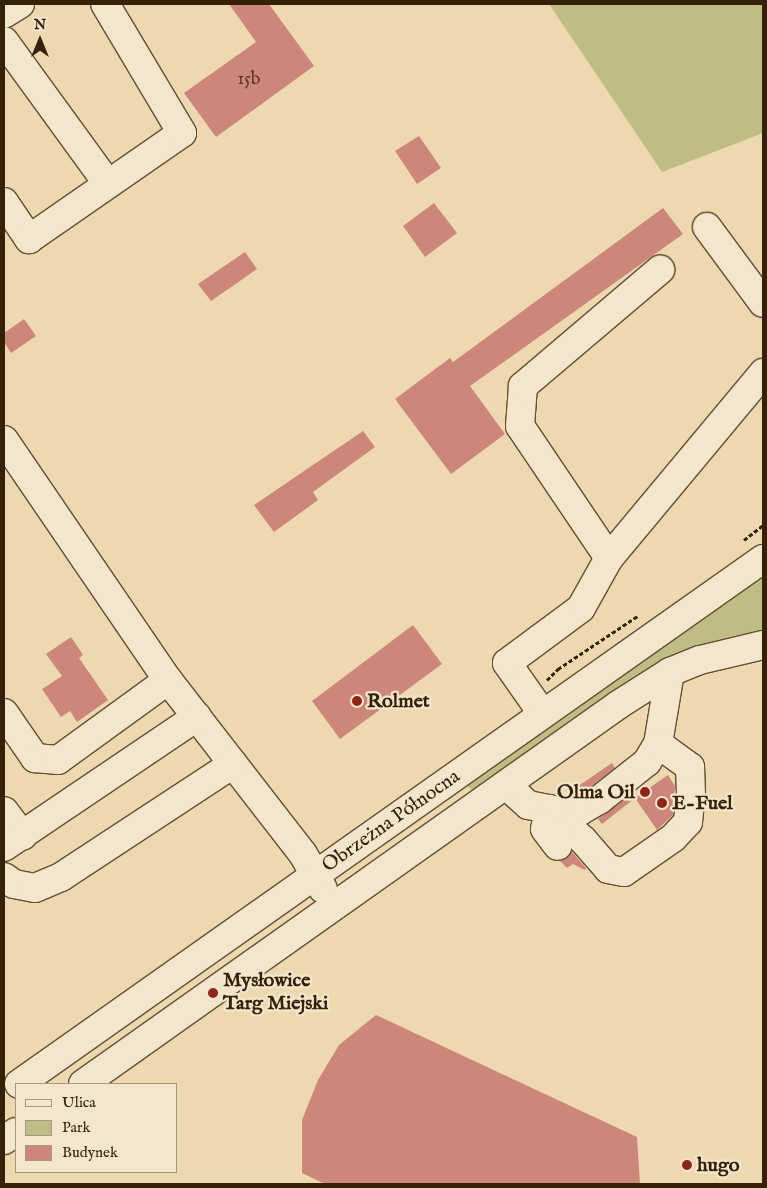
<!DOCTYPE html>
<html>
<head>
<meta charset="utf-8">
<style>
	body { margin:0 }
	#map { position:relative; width:767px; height:1188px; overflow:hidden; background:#edd8b0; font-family:"IM FELL English",serif }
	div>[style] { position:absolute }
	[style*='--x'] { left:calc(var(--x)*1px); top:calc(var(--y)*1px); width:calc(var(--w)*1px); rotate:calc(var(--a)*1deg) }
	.green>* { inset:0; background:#c0bc86 }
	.building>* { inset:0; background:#cd877a }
	.path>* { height:3px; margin-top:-1.5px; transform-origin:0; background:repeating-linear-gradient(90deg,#352206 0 4px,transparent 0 6.5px) }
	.roads { filter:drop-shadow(1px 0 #635030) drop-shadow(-1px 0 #635030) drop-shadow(0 1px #635030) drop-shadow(0 -1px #635030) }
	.minor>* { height:28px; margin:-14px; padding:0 14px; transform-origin:14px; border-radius:14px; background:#f3e6cc }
	.dots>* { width:14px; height:14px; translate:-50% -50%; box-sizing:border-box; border:2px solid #f3e6cc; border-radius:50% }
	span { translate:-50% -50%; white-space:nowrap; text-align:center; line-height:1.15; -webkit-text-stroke:4.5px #f3e6cc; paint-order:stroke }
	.number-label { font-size:18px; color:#5b3b23 }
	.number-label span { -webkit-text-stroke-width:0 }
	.poi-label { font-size:20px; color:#352206; font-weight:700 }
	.left { translate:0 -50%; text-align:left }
	.right { translate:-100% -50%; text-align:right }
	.street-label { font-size:20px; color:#352206 }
	.frame { position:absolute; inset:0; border:5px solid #352206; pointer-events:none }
	.legend { position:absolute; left:15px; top:1083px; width:162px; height:90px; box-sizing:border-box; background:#f3e6cc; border:1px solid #a7987d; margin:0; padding:6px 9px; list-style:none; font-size:15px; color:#352206 }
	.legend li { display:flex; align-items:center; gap:10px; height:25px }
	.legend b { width:25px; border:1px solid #a7987d }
	.north { position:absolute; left:15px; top:15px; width:50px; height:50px; -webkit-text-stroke:4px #f3e6cc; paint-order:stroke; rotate:0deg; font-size:14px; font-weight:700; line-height:20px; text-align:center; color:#352206 }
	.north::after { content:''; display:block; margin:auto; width:18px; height:22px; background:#352206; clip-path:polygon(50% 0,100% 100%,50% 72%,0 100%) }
</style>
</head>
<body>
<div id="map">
	<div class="green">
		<i style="clip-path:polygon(549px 4px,763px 4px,763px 133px,662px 172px)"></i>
		<i style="clip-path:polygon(763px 572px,763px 632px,696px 648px,475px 792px,463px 783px)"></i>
	</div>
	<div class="building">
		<i style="clip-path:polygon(229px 4px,269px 4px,314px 66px,216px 137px,184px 93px,256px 42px)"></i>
		<i style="clip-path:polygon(419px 136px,441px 168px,417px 184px,395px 151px)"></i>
		<i style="clip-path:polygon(434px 203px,457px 233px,425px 257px,403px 226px)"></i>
		<i style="clip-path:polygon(663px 208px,683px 234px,470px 386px,505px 434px,451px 474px,395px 399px,450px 358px,453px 362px)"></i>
		<i style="clip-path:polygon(245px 252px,257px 269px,211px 301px,198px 284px)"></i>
		<i style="clip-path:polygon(24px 319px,36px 336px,11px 353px,4px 342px,4px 333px)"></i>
		<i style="clip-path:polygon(363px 431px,375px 447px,313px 492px,318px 500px,274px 532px,254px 505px)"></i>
		<i style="clip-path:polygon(413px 625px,442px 664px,340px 739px,312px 701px)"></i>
		<i style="clip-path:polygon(71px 637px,83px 655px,79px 658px,108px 700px,77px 722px,70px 711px,61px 717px,42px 689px,62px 676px,46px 654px)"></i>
		<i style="clip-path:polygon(612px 763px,615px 768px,590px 787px,578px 794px,574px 789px)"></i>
		<i style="clip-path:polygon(668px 775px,675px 786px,673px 815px,657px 830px,635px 798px)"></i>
		<i style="clip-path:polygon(632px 794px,635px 798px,602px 824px,598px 819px)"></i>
		<i style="clip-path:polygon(572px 852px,586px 868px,585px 870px,573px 864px,567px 868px,560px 861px)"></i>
		<i style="clip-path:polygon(376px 1015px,637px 1137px,640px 1184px,325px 1184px,302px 1173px,302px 1120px,318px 1080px,339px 1045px)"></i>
	</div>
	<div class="path">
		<i style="--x:744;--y:540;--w:24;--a:-38"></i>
		<i style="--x:547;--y:680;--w:16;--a:-45"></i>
		<i style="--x:558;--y:669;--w:97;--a:-33.7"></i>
	</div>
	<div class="roads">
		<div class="minor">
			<i style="--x:4;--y:14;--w:19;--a:-32"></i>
			<i style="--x:4;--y:41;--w:175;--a:54"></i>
			<i style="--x:4;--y:202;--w:45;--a:56"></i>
			<i style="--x:29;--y:239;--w:186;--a:-34.7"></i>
			<i style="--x:182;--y:133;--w:150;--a:-120.8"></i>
			<i style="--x:707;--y:227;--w:94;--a:53.6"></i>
			<i style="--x:4;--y:440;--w:291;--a:55.7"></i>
			<i style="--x:168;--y:680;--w:220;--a:52.2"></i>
			<i style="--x:303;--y:854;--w:40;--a:60.3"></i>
			<i style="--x:609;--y:558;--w:241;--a:-50.2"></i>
			<i style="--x:4;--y:713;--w:55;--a:55.4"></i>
			<i style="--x:35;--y:758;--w:23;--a:5"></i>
			<i style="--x:58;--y:760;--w:136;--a:-36"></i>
			<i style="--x:542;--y:713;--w:61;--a:-125"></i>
			<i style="--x:507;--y:663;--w:92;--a:-36.6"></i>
			<i style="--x:581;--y:608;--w:57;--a:-60.8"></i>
			<i style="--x:609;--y:558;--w:159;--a:-124"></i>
			<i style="--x:520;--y:426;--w:40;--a:-85.7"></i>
			<i style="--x:523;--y:386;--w:180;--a:-40.3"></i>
			<i style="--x:506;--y:785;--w:30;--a:42"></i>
			<i style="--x:528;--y:805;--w:31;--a:11"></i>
			<i style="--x:558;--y:811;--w:22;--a:0"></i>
			<i style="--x:580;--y:811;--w:22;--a:-30"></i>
			<i style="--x:599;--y:800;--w:61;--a:-38.4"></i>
			<i style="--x:647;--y:762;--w:21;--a:-59"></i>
			<i style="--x:658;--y:744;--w:73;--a:-80.5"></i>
			<i style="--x:549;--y:809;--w:46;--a:42.4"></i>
			<i style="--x:583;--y:840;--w:38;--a:49"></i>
			<i style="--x:608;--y:869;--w:16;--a:11"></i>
			<i style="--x:624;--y:872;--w:60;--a:-34.8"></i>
			<i style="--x:673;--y:838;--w:22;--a:-47"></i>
			<i style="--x:688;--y:822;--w:28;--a:-84"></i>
			<i style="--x:691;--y:794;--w:27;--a:-92"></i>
			<i style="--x:690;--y:767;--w:39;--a:-144"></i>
			<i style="--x:549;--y:809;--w:20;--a:101"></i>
			<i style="--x:545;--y:829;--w:21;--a:53"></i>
			<i style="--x:4;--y:811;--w:31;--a:53"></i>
			<i style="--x:4;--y:847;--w:233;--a:-34"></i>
			<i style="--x:4;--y:877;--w:12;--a:35"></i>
			<i style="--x:14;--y:884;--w:21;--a:11"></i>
			<i style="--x:35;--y:888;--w:28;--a:-23"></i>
			<i style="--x:61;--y:877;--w:206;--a:-33.3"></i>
			<i style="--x:19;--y:1084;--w:911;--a:-35.21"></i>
			<i style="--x:83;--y:1084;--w:656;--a:-35.31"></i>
			<i style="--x:618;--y:705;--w:62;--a:-32.4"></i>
			<i style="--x:670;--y:672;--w:32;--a:-22"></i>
			<i style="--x:700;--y:660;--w:65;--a:-13.4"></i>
			<i style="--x:4;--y:1140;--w:14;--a:-34"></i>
		</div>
	</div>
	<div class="dots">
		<i style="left:357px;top:701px;background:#8f2418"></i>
		<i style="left:645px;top:792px;background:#8f2418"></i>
		<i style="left:662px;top:803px;background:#8f2418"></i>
		<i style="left:213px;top:993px;background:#8f2418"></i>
		<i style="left:687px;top:1165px;background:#8f2418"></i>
	</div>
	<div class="number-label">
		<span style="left:249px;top:80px">15b</span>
	</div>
	<div class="poi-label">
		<span class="left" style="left:367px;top:701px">Rolmet</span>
		<span class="right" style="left:635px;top:792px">Olma Oil</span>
		<span class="left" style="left:672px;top:803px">E-Fuel</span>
		<span class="left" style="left:223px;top:992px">Mysłowice<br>Targ Miejski</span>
		<span class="left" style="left:697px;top:1165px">hugo</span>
	</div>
	<div class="street-label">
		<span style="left:391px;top:821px;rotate:-35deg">Obrzeżna Północna</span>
	</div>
	<div class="frame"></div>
	<ul class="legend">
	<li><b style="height:6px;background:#f3e6cc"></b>Ulica</li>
	<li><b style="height:14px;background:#c0bc86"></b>Park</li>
	<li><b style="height:14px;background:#cd877a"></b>Budynek</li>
	</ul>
	<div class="north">N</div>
</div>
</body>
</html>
